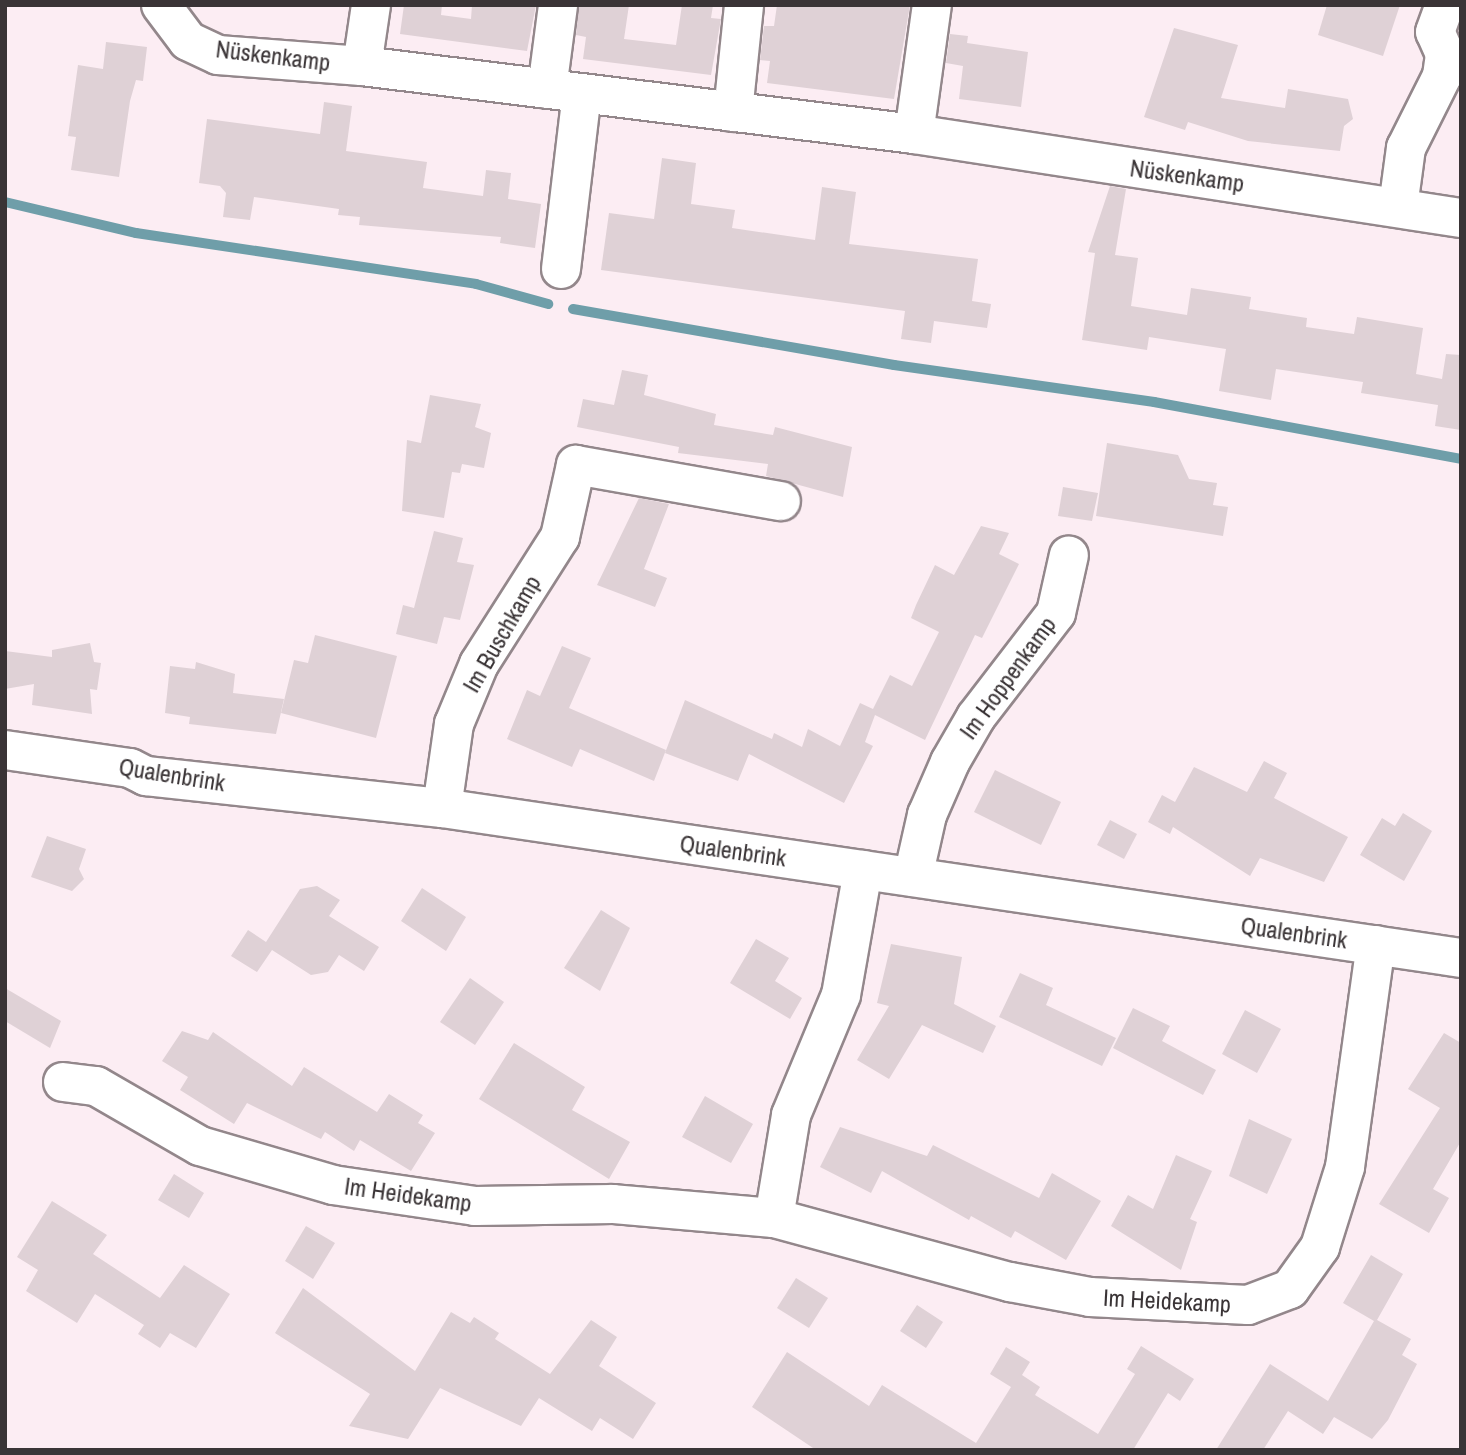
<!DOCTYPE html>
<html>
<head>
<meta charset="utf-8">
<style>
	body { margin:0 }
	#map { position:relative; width:1466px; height:1455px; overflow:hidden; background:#fcedf3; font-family:"Archivo Narrow",sans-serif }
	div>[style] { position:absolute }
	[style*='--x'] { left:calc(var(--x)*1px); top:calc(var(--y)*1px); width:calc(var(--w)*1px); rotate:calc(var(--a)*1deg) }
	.stream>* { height:10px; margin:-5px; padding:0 5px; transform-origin:5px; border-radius:5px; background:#6f9ea9 }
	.building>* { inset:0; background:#dfd1d6 }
	.roads { filter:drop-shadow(2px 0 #93878b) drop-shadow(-2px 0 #93878b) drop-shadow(0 2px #93878b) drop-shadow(0 -2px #93878b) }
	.minor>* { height:38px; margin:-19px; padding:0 19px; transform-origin:19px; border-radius:19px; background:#fff }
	span { translate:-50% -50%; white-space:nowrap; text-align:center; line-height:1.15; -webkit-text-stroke:5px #fff; paint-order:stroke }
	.street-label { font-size:24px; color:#3a3436 }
	.frame { position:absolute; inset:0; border:7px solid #3a3436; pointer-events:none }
</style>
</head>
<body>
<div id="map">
	<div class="stream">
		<i style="--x:5;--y:202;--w:135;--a:13.3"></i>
		<i style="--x:136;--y:233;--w:344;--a:8.5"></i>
		<i style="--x:476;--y:284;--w:75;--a:15.5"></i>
		<i style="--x:573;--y:309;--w:326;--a:9.9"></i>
		<i style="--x:894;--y:365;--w:263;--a:8.1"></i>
		<i style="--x:1154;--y:402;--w:312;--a:10.5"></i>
	</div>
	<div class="building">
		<i style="clip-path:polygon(404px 5px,442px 5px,441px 15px,471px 19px,472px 5px,536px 5px,527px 51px,400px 34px)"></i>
		<i style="clip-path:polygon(579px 5px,629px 5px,624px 39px,676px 45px,682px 5px,713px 5px,711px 18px,721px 19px,711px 75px,583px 59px,586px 37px,576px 35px)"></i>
		<i style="clip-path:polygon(777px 5px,910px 5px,894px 99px,767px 83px,770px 61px,760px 60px,764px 26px,774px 26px)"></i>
		<i style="clip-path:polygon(1327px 5px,1400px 5px,1383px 56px,1318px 35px)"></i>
		<i style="clip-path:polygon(1174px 28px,1238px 45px,1221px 98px,1285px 108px,1288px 89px,1348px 99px,1353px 119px,1344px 126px,1340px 151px,1248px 141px,1188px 122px,1185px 130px,1144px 117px)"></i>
		<i style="clip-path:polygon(950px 34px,968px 36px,967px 43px,1028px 52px,1021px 107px,959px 99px,963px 66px,946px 63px)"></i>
		<i style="clip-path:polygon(106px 42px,147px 47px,143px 81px,136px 80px,130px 101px,119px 177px,71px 170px,76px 137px,68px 136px,78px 65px,103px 69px)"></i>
		<i style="clip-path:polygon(324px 102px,352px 106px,346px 151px,427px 162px,423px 188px,483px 196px,486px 170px,511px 173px,508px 199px,541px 204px,535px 248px,500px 243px,501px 237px,359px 225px,360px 217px,338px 215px,339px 209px,254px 197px,250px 220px,223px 217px,226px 193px,220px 186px,199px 183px,207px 119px,320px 134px)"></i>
		<i style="clip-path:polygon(662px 158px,696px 163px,691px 204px,735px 210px,732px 228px,815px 240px,822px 187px,856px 192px,849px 244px,978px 259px,972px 301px,991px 304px,987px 328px,934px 321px,931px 343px,901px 339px,905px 311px,601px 270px,609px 213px,654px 219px)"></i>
		<i style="clip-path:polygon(1110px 186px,1126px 189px,1115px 255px,1138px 258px,1131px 306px,1187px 315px,1191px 288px,1251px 297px,1249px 309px,1307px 318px,1306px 327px,1354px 334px,1357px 317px,1423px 328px,1416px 374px,1442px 379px,1446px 354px,1461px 355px,1461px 430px,1435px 426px,1438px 405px,1361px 393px,1363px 382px,1276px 369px,1271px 400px,1219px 391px,1226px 349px,1149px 337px,1147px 350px,1082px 340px,1095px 253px,1088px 252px)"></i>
		<i style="clip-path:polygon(622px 370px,648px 375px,644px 395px,716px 414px,714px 425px,773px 435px,775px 427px,852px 447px,843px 497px,766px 476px,768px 464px,678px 453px,679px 447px,577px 427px,583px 399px,614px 405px)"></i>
		<i style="clip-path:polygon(430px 395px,481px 404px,475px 427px,491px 433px,484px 468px,462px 464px,460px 473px,452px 472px,444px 518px,402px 511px,407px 440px,421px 443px)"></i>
		<i style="clip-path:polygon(1107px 443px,1178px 455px,1189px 479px,1217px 483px,1213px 505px,1228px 507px,1223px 536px,1096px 516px)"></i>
		<i style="clip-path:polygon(1063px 487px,1098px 493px,1092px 521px,1058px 516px)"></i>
		<i style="clip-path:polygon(639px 498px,669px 504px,644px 569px,667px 578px,655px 607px,597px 585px)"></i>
		<i style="clip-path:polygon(981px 526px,1009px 533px,999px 554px,1019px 564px,982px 638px,975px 635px,925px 740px,875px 715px,865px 742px,873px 746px,844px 803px,749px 754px,738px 781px,665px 753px,685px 700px,772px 739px,774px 733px,802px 747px,808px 729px,840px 746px,860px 703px,873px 709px,890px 675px,912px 686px,939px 632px,911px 618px,916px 605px,935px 565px,954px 575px)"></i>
		<i style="clip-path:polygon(434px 531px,463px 538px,457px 562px,474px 565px,460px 620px,444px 617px,437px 644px,396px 634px,403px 605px,414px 608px)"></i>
		<i style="clip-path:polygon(315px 635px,397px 656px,376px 738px,281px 713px,294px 660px,308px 663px)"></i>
		<i style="clip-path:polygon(90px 643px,94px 662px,101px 663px,97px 690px,90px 689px,92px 714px,32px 705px,34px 684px,5px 689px,5px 651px,52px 657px,52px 650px)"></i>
		<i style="clip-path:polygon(562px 646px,591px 658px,569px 708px,666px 750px,654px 781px,580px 749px,572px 767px,507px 739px,527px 690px,540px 696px)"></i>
		<i style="clip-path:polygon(196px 662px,235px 674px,233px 693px,284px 699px,276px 734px,189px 724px,190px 717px,165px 713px,170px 666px,195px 669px)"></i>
		<i style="clip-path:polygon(1264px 761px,1287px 773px,1274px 798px,1348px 837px,1324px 882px,1260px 858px,1250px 876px,1173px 827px,1170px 834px,1148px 822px,1162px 795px,1175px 802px,1194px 767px,1247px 792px)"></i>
		<i style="clip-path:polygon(995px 770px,1061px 802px,1041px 845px,974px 812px)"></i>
		<i style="clip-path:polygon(1403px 813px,1432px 831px,1404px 881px,1360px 855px,1382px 818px,1395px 826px)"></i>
		<i style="clip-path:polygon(1110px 820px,1137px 834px,1124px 859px,1097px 845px)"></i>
		<i style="clip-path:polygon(47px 836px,86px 849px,79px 869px,84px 879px,72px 891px,31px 877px)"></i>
		<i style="clip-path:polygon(317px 886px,340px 900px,329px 916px,379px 947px,364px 971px,339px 955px,328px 972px,311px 975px,272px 950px,257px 972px,231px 956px,248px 930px,266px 942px,300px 889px)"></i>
		<i style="clip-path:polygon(422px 888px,466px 917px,446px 951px,401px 921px)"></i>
		<i style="clip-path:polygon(601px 910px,630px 928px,600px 991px,564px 968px)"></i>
		<i style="clip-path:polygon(756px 939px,789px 958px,775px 981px,802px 998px,790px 1019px,730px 983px)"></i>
		<i style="clip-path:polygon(891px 944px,962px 957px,954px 1004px,996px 1026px,983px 1053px,922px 1025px,889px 1079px,857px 1060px,889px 1006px,877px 1003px)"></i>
		<i style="clip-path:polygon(1020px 973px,1053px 988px,1046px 1005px,1116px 1038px,1102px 1066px,999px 1017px)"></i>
		<i style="clip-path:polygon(470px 978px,504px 1002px,475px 1045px,440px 1022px)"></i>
		<i style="clip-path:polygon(5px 988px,61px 1021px,50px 1048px,5px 1021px)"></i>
		<i style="clip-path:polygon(1133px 1008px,1170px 1026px,1162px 1041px,1216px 1070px,1203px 1095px,1113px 1048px)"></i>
		<i style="clip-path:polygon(1245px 1010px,1281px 1029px,1257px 1073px,1222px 1054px)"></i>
		<i style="clip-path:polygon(182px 1031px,208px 1040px,213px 1032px,292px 1086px,304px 1067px,377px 1112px,389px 1094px,423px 1115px,418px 1123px,435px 1133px,411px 1171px,360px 1140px,354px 1151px,325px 1132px,321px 1139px,247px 1103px,234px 1124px,180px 1090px,188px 1077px,162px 1061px)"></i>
		<i style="clip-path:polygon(1444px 1033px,1461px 1043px,1461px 1141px,1433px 1189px,1449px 1198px,1429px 1233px,1379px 1204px,1440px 1108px,1408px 1089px)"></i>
		<i style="clip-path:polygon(514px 1043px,585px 1087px,572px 1110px,630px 1142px,609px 1179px,479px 1099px)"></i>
		<i style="clip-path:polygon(705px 1096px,753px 1124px,731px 1163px,682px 1137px)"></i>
		<i style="clip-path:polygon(1249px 1119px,1292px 1139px,1267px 1194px,1229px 1176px)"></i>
		<i style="clip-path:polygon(840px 1127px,927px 1156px,933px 1145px,1039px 1198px,1052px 1173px,1101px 1201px,1066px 1260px,1015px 1231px,1011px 1238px,971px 1216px,969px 1220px,882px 1171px,871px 1193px,820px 1167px)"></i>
		<i style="clip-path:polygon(1176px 1155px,1212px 1171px,1190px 1219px,1197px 1222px,1181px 1270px,1111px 1226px,1128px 1195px,1153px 1209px)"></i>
		<i style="clip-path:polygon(174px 1174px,204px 1193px,189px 1218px,158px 1200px)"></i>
		<i style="clip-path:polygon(52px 1201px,107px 1235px,93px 1254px,160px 1298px,184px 1265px,230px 1294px,196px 1348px,170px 1333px,160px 1348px,138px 1334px,144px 1325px,95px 1294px,77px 1323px,26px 1291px,38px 1270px,17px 1257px)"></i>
		<i style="clip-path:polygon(306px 1226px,335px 1243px,313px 1279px,285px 1261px)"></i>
		<i style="clip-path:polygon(1371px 1255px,1403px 1274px,1377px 1320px,1411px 1339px,1402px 1355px,1417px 1364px,1388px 1420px,1372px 1439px,1334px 1417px,1323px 1434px,1288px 1411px,1263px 1450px,1216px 1450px,1270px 1364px,1328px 1401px,1374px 1321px,1343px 1303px)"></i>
		<i style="clip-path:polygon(796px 1278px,828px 1298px,809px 1328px,777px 1308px)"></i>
		<i style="clip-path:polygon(303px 1288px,415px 1371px,451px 1312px,470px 1323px,474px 1317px,499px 1333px,495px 1339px,550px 1374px,591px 1320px,617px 1337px,599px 1366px,656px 1403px,633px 1439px,600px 1418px,592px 1431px,539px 1398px,521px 1426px,440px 1388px,408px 1439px,349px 1426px,370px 1394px,275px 1333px)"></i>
		<i style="clip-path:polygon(917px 1305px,943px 1322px,926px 1348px,900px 1331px)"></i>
		<i style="clip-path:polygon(1141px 1346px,1194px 1379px,1180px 1401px,1168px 1393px,1133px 1450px,816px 1450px,752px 1407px,787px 1352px,869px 1406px,882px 1385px,976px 1443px,1011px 1387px,990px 1374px,1006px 1347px,1030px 1362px,1022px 1375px,1040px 1387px,1035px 1395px,1098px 1434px,1135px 1374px,1127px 1369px)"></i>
	</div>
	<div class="roads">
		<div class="minor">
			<i style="--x:161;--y:5;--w:45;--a:53.1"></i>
			<i style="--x:188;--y:41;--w:33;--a:25"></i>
			<i style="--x:218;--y:55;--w:144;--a:4.4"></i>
			<i style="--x:362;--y:66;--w:556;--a:7.02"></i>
			<i style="--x:914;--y:134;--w:553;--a:8.73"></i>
			<i style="--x:362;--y:66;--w:62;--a:-81.6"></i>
			<i style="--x:547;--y:89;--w:85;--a:-82.5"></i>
			<i style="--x:733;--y:112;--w:108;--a:-84.1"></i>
			<i style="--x:914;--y:134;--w:130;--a:-82.1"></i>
			<i style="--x:1398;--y:207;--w:60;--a:-82.3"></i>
			<i style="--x:1406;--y:148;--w:80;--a:-63.4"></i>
			<i style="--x:1442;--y:76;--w:22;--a:-82"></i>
			<i style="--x:1445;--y:54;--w:24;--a:-114"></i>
			<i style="--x:1435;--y:32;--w:29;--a:-70"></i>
			<i style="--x:561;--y:269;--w:177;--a:-83.2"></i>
			<i style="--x:5;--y:750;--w:126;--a:8.2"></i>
			<i style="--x:130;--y:768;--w:18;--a:27"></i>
			<i style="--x:146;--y:776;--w:298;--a:6.2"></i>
			<i style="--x:442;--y:808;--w:1030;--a:8.37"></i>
			<i style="--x:442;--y:808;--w:85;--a:-81.9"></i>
			<i style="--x:454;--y:724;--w:65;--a:-67.4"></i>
			<i style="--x:479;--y:664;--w:151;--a:-57.5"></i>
			<i style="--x:560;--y:537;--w:74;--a:-77.5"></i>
			<i style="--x:576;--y:465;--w:208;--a:10"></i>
			<i style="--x:913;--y:877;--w:64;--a:-77.3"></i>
			<i style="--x:927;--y:815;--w:58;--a:-66.5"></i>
			<i style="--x:950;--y:762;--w:52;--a:-60"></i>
			<i style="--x:976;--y:717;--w:131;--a:-52.4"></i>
			<i style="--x:1056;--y:613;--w:59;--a:-77.4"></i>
			<i style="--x:63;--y:1082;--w:33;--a:7"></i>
			<i style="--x:96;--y:1086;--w:120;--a:30"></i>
			<i style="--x:200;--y:1146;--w:139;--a:16.3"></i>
			<i style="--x:333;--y:1185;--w:144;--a:8.4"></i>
			<i style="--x:475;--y:1206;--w:138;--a:-0.8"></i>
			<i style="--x:613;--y:1204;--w:162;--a:5"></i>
			<i style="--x:774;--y:1218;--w:245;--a:15.2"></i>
			<i style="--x:1010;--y:1282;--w:81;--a:10.6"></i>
			<i style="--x:1090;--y:1297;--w:158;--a:2.9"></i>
			<i style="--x:1248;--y:1305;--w:45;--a:-20.9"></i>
			<i style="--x:1290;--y:1289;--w:52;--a:-54.5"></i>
			<i style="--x:1320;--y:1247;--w:84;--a:-72.6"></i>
			<i style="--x:1345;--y:1167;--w:224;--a:-82.1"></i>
			<i style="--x:774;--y:1218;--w:104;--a:-80.6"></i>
			<i style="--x:791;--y:1115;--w:130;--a:-67.4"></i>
			<i style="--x:841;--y:995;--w:127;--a:-80"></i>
		</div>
	</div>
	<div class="street-label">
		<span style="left:273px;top:56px;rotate:7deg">Nüskenkamp</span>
		<span style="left:1187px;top:176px;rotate:8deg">Nüskenkamp</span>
		<span style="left:502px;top:634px;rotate:-60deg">Im Buschkamp</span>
		<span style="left:1008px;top:678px;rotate:-54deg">Im Hoppenkamp</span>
		<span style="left:172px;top:775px;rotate:9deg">Qualenbrink</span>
		<span style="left:733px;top:851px;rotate:8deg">Qualenbrink</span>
		<span style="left:1294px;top:933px;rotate:8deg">Qualenbrink</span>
		<span style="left:408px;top:1195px;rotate:8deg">Im Heidekamp</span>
		<span style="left:1167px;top:1301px;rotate:3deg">Im Heidekamp</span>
	</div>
	<div class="frame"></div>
</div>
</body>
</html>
